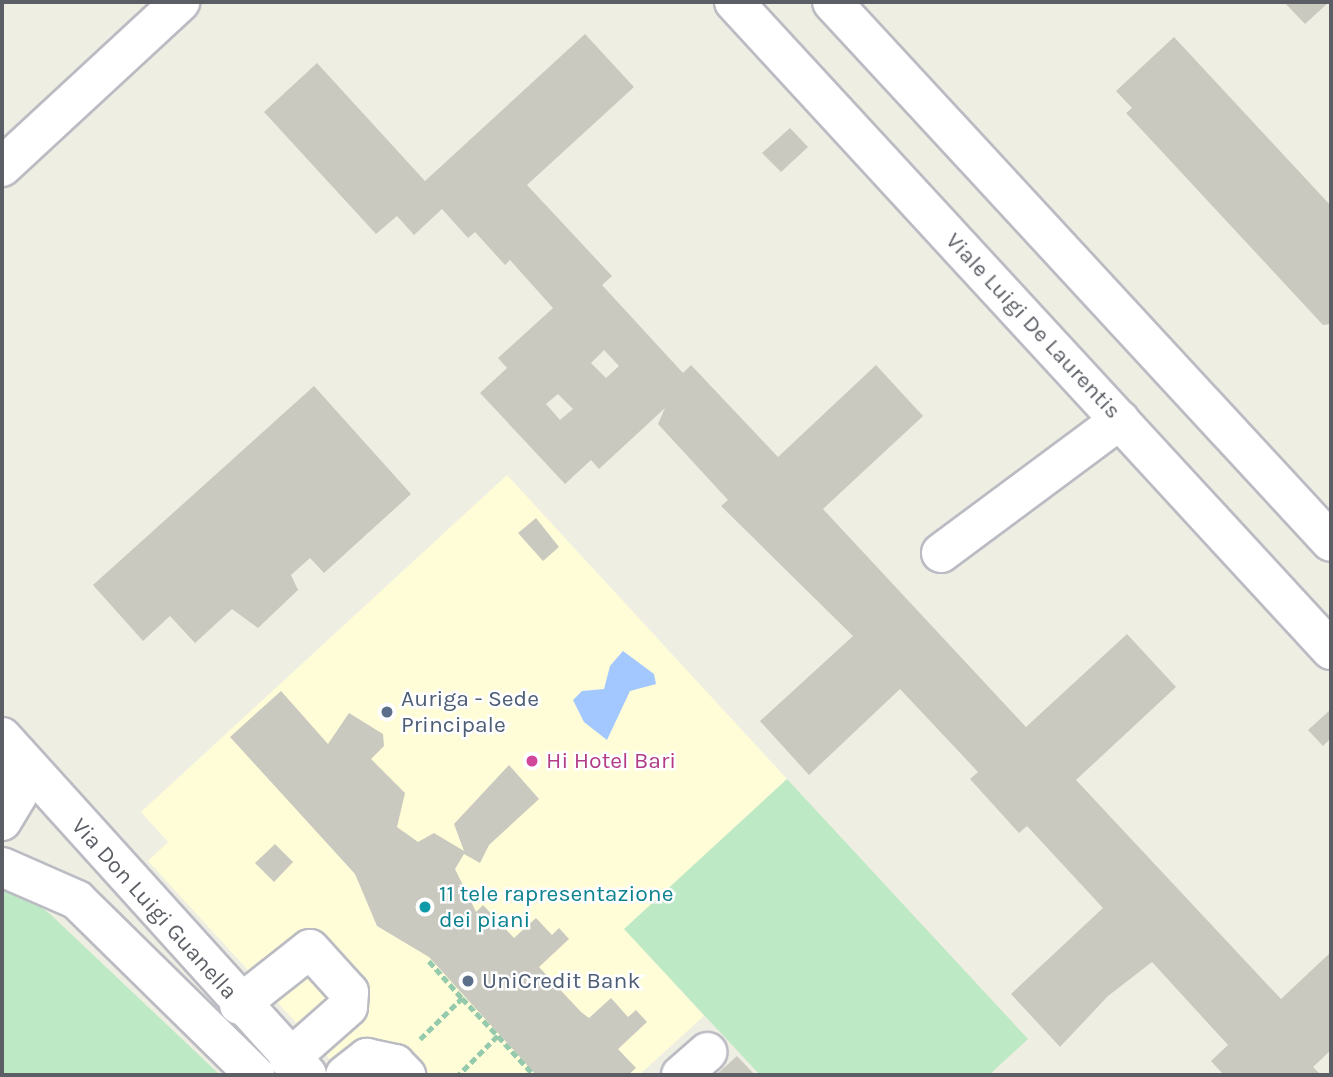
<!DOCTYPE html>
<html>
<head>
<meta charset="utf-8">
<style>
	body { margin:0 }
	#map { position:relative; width:1333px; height:1077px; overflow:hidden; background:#efeee3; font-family:Karla,sans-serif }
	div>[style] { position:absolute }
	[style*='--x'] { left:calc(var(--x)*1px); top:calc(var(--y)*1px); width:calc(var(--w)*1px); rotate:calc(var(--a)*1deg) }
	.commercial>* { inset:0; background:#fffcd8 }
	.green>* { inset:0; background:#bde9c4 }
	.water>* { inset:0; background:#a3c8ff }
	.building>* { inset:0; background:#cac9c0 }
	.path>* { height:4.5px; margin-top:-2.25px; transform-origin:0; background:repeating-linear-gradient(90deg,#95caad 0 7px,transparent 0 10.5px) }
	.roads { filter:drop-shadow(2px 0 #bbbcc3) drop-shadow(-2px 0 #bbbcc3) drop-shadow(0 2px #bbbcc3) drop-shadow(0 -2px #bbbcc3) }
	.minor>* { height:38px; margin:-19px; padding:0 19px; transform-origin:19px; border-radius:19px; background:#fff }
	.dots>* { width:19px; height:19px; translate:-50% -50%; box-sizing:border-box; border:4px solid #fff; border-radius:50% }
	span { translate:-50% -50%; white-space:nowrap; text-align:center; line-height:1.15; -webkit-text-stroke:5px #fff; paint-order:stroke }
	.street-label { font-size:23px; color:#5b5e65 }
	.service-label { font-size:23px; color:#4e5e75 }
	.left { translate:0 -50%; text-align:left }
	.hotel-label { font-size:23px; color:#b23c85 }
	.culture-label { font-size:23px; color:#0d838f }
	.frame { position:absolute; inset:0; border:4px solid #5b5e65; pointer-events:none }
</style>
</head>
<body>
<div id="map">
	<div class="commercial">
		<i style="clip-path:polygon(507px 475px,787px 779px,625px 929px,704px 1016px,639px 1075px,344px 1075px,148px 861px,168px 842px,141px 812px)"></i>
	</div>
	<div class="green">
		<i style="clip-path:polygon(787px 779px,1028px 1039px,989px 1075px,760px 1075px,624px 929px)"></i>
		<i style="clip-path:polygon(2px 888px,26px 896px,50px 914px,220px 1075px,2px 1075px)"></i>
	</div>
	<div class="water">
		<i style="clip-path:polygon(623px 651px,654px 674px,656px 684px,630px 691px,607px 740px,584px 722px,573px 700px,582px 691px,604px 689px,610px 666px)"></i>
	</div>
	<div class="building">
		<i style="clip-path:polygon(1284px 2px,1329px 2px,1305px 24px)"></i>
		<i style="clip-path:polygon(evenodd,585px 34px,634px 87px,527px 185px,612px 276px,602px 285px,683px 373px,691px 365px,778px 457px,876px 365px,923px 416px,823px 509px,1026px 727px,1127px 634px,1176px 687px,1076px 780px,1281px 999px,1331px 952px,1331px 1050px,1313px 1067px,1321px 1075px,1224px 1075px,1211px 1061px,1228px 1045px,1152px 962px,1108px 996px,1060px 1047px,1011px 994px,1103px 908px,1027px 826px,1019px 833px,970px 779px,978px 772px,900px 689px,809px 775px,760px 721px,853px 636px,721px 506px,728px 500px,658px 424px,665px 408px,599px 469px,591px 460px,565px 484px,480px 393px,507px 368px,498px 358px,553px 308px,510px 260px,505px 265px,475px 232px,468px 238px,442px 209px,414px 235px,397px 216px,376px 234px,264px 112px,317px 63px,425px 181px,585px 34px,604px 350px,619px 366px,606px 378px,591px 363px,604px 350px,585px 34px,558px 394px,573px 409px,560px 420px,546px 404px,558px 394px)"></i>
		<i style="clip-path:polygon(1174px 37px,1331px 206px,1331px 324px,1323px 325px,1126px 113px,1132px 108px,1116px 91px)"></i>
		<i style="clip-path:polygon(790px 128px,808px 147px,781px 172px,762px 153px)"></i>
		<i style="clip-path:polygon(314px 386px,411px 494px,324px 573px,310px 558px,291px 575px,298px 590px,258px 628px,232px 609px,195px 643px,170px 616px,143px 641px,93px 585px)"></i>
		<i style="clip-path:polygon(536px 518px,559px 547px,543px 561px,518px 533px)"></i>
		<i style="clip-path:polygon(281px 691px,328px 744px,349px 713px,383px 734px,384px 746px,371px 759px,405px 793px,397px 827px,418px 842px,434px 833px,464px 851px,454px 824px,509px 765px,539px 799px,489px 845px,480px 863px,464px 854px,455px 869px,476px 912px,483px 905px,514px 938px,536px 918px,552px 935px,559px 928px,569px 939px,539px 967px,581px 1012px,589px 1018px,611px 998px,628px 1017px,636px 1010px,647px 1022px,618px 1049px,636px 1068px,628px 1075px,536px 1075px,429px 957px,377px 926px,355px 874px,230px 737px)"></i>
		<i style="clip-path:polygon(1329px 711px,1331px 738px,1323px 746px,1308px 730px)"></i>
		<i style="clip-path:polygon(275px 844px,293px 862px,274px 882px,255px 863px)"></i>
		<i style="clip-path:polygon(737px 1056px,755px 1075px,716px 1075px)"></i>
	</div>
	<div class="path">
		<i style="--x:429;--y:961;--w:50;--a:48.3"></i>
		<i style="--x:498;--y:1036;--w:53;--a:47.3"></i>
		<i style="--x:420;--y:1039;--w:59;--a:-44.3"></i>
		<i style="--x:462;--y:998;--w:52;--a:46.5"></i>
		<i style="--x:498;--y:1036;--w:55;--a:135"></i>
	</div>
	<div class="roads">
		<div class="minor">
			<i style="--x:734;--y:2;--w:881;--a:47.35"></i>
			<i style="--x:832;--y:2;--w:735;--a:47.26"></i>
			<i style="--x:2;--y:167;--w:243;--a:-42.8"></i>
			<i style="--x:941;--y:553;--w:223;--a:-36.6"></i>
			<i style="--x:2;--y:737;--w:455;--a:47.9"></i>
			<i style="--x:2;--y:821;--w:29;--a:-59"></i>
			<i style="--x:17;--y:796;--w:53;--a:-103"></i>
			<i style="--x:2;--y:867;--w:82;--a:23.7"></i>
			<i style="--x:77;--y:900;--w:250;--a:44.5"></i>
			<i style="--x:239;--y:1005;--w:90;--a:-38.3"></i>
			<i style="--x:310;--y:949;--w:58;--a:47.8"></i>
			<i style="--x:349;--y:992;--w:15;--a:94"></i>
			<i style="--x:348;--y:1007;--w:79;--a:138.6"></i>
			<i style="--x:345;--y:1075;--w:28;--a:-38"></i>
			<i style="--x:367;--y:1058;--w:29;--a:12"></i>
			<i style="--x:395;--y:1064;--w:16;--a:45"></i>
			<i style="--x:681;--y:1075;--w:35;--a:-41"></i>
		</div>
	</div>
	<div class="dots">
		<i style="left:387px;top:712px;background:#5c6f8a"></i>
		<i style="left:532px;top:761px;background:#d1479c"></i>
		<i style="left:425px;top:907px;background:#0f9aa8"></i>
		<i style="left:468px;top:981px;background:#5c6f8a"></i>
	</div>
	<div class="street-label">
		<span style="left:1033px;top:326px;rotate:47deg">Viale Luigi De Laurentis</span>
		<span style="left:154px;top:909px;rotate:48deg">Via Don Luigi Guanella</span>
	</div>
	<div class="service-label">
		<span class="left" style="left:401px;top:712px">Auriga - Sede<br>Principale</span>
		<span class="left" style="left:482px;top:981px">UniCredit Bank</span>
	</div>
	<div class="hotel-label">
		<span class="left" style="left:546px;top:761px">Hi Hotel Bari</span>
	</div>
	<div class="culture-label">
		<span class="left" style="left:439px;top:907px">11 tele rapresentazione<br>dei piani</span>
	</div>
	<div class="frame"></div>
</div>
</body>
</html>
